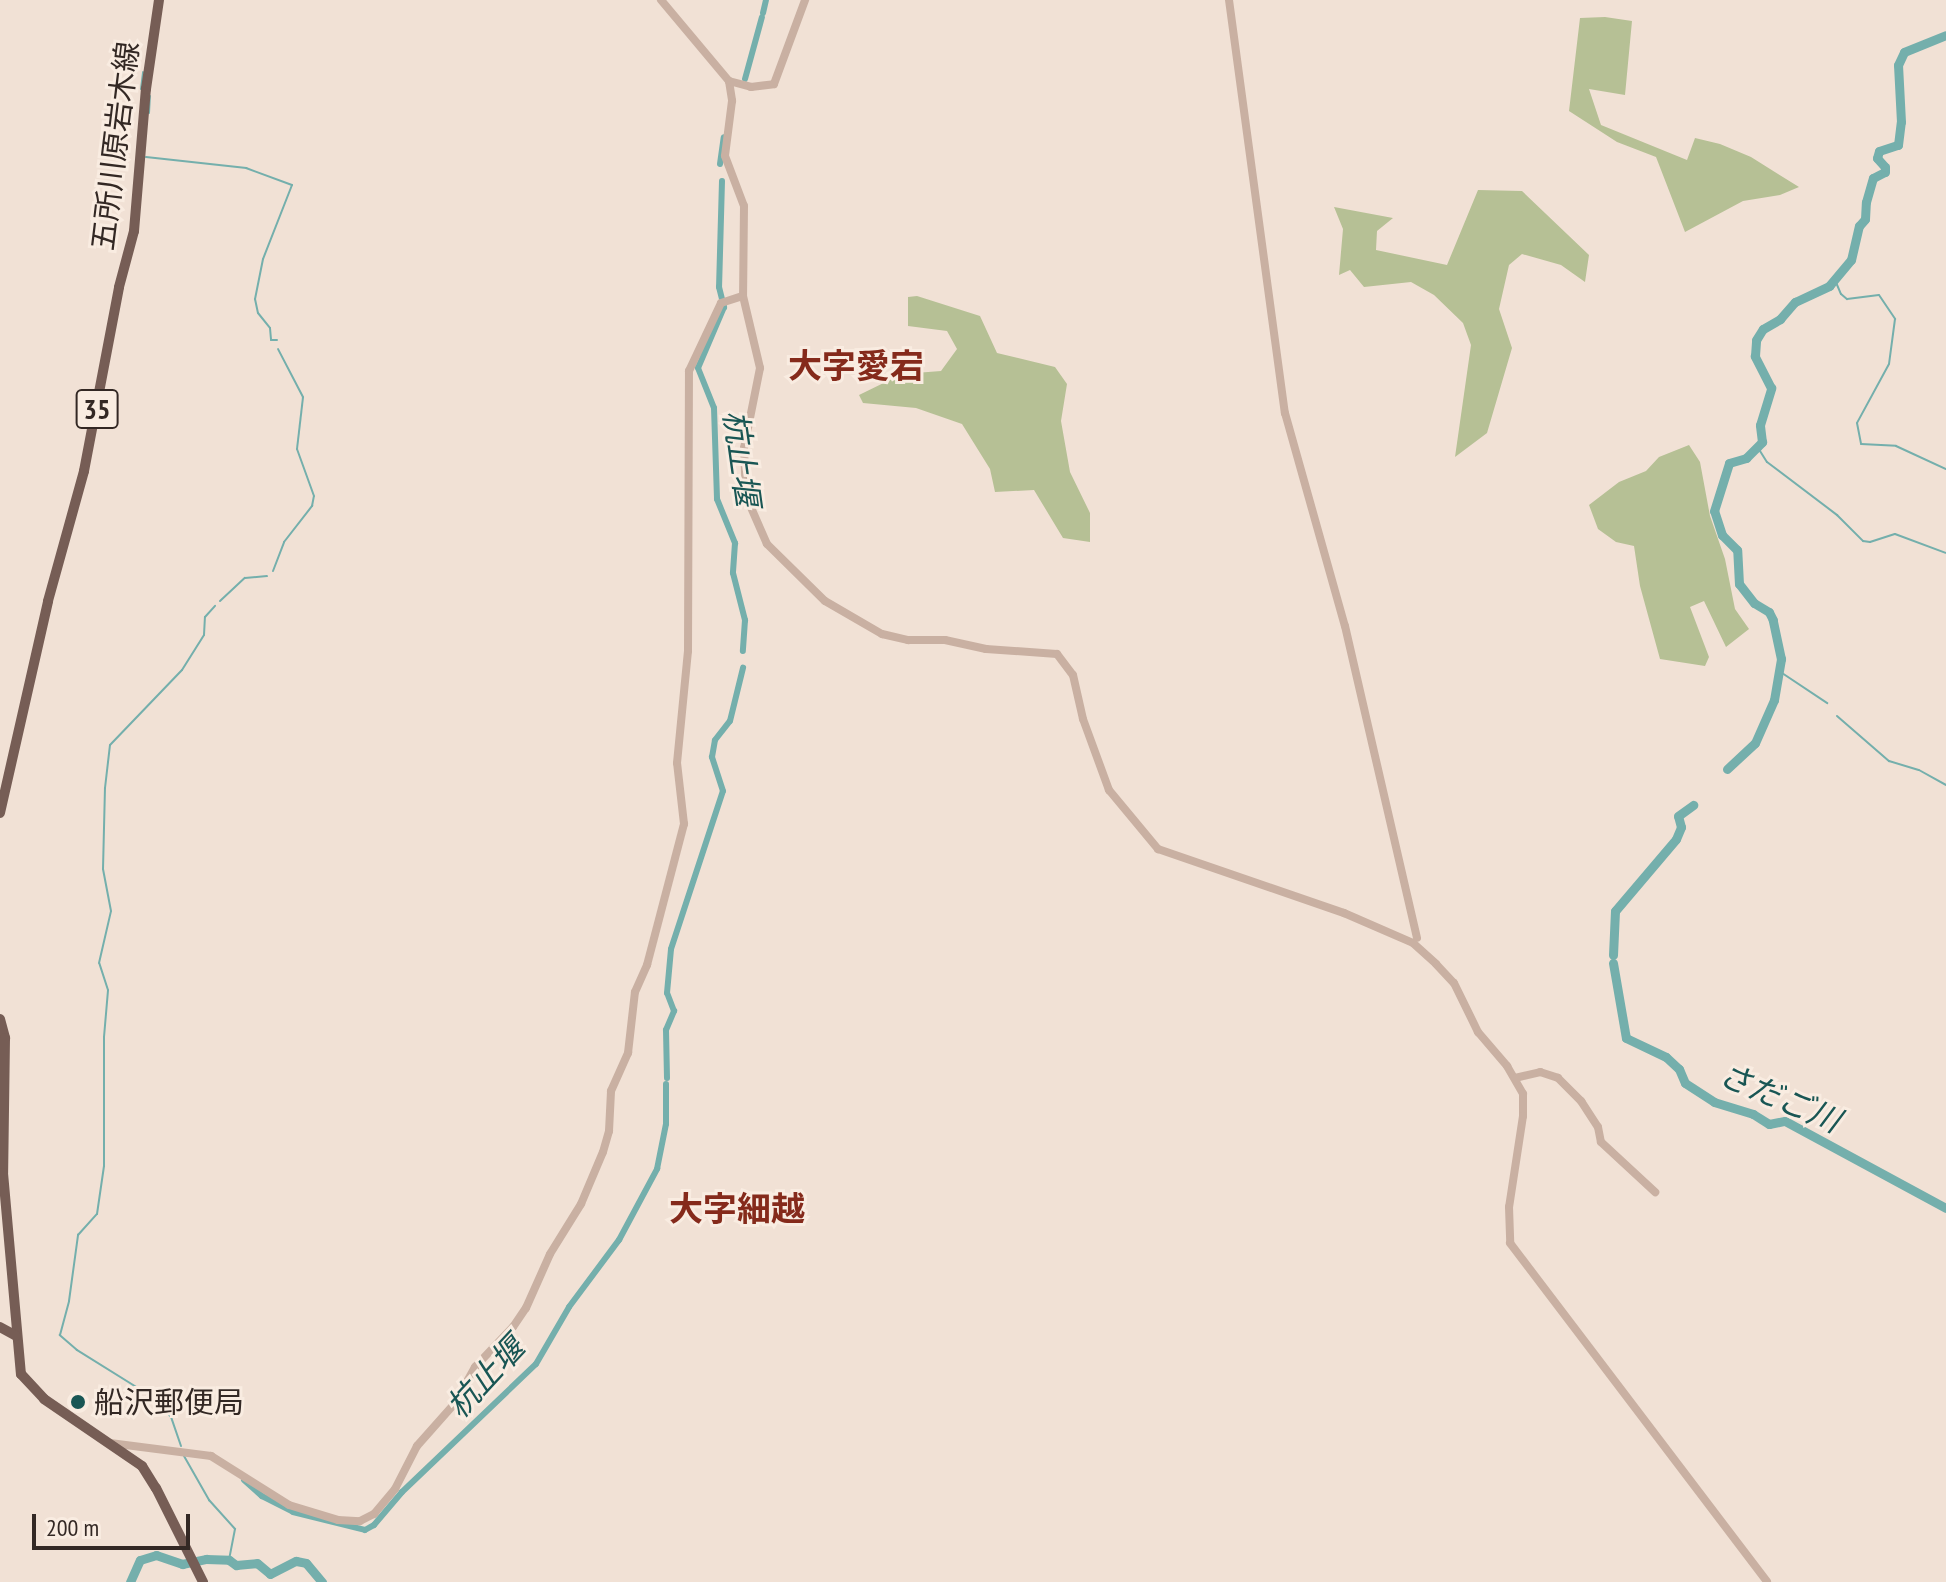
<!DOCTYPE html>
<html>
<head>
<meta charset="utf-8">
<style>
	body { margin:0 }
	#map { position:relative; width:1946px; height:1582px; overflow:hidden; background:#f1e1d5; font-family:"PT Sans Narrow","Noto Sans JP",sans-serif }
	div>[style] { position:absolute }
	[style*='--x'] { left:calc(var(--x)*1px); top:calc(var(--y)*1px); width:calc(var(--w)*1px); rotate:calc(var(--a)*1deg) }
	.green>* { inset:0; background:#b6c095 }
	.stream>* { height:2px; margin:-1px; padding:0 1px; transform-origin:1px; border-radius:1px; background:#74afac }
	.canal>* { height:6px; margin:-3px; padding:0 3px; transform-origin:3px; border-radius:3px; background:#74afac }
	.river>* { height:9px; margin:-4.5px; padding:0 4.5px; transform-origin:4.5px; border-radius:4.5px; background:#74afac }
	.minor>* { height:8px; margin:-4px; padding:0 4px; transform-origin:4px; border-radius:4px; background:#c9b0a2 }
	.major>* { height:10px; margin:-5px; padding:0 5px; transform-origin:5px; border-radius:5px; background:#765d55 }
	.dots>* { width:22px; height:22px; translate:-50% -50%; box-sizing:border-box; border:4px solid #f9ece1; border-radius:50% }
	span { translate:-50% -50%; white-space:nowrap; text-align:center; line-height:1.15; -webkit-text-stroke:6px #f9ece1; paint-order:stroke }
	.shield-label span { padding:2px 6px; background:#f9ece1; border:2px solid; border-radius:6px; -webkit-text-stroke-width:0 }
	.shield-label { font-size:28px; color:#332824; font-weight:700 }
	.street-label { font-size:30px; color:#332824 }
	.poi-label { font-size:30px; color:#332824 }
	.left { translate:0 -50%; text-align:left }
	.water-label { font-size:32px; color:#195654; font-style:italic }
	.quarter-label { font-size:34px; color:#852a1b; font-weight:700 }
	.scale { position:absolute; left:32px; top:1514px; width:158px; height:36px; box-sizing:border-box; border:4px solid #332824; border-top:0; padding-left:10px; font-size:24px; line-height:28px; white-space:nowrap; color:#332824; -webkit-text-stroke:6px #f9ece1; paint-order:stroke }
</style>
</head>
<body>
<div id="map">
	<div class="green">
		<i style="clip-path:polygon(1605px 17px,1632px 21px,1625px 95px,1589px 89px,1601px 125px,1687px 160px,1695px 138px,1720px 144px,1751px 157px,1799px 187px,1780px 195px,1743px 201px,1685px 232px,1656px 157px,1617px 142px,1569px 111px,1580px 18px)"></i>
		<i style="clip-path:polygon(1478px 190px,1522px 191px,1589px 255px,1585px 282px,1561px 265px,1522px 254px,1509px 265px,1499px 309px,1512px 348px,1487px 433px,1455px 457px,1471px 345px,1463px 323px,1434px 295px,1411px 282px,1364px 287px,1350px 270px,1339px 275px,1343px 229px,1334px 207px,1393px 218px,1377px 231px,1376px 250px,1447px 265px)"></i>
		<i style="clip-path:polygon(917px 296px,980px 316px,997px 353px,1055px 367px,1067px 384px,1061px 421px,1070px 472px,1090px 513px,1090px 542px,1063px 538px,1034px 490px,995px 492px,990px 469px,962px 424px,916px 408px,863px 403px,859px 395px,902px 374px,941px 371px,957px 349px,947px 331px,908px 326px,908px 297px)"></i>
		<i style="clip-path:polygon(1689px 445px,1700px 462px,1710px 516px,1725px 559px,1735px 609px,1749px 629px,1726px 647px,1704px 601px,1690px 607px,1709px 657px,1705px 666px,1660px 659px,1640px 586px,1634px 546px,1616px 542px,1598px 529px,1589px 505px,1619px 482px,1646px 471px,1659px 457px)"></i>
	</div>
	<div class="stream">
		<i style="--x:141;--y:89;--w:17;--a:-83"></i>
		<i style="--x:149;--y:113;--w:17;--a:-87"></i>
		<i style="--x:146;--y:157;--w:101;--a:6.3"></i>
		<i style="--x:246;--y:168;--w:49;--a:20.3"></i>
		<i style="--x:292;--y:185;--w:79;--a:111.4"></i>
		<i style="--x:263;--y:259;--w:41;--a:101.3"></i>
		<i style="--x:255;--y:299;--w:14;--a:78"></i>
		<i style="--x:258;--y:313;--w:19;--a:51"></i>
		<i style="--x:270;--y:328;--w:12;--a:85"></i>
		<i style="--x:271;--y:340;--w:6;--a:0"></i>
		<i style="--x:1835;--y:280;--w:15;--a:67"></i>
		<i style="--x:1841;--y:294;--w:8;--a:40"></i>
		<i style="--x:1847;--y:299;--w:32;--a:-7"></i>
		<i style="--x:1879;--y:295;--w:29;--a:56"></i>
		<i style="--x:1895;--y:319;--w:45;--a:97.6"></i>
		<i style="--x:1889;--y:364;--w:67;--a:118.5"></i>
		<i style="--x:1857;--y:423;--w:21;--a:79"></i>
		<i style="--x:1861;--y:444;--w:35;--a:3"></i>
		<i style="--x:1896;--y:446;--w:55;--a:24.7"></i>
		<i style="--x:1762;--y:442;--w:9;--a:103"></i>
		<i style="--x:1760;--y:451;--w:13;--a:58"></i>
		<i style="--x:1767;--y:462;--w:88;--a:37.1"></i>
		<i style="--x:1837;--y:515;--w:37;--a:45"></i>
		<i style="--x:1863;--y:541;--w:7;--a:8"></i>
		<i style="--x:1870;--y:542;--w:26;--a:-18"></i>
		<i style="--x:1895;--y:534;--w:54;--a:20.4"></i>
		<i style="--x:273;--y:571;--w:31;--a:-69"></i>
		<i style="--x:284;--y:542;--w:46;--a:-52.1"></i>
		<i style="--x:312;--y:506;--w:10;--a:-79"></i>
		<i style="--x:314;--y:496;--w:50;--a:-109.9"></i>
		<i style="--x:297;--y:449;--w:52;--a:-83.4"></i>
		<i style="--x:303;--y:397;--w:54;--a:-117.5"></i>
		<i style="--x:220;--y:601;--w:34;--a:-43"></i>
		<i style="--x:245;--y:578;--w:22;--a:-5"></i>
		<i style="--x:1779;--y:671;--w:58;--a:33.7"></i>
		<i style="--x:1837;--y:716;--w:69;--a:40.9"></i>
		<i style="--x:1889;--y:761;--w:31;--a:17"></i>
		<i style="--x:1919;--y:770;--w:31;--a:29"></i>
		<i style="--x:181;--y:1446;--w:31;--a:-109"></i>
		<i style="--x:171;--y:1417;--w:25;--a:-132"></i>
		<i style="--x:154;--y:1398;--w:91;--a:-148.1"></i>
		<i style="--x:77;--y:1350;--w:23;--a:-139"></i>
		<i style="--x:60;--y:1335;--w:35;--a:-75"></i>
		<i style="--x:69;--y:1301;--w:67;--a:-82.2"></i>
		<i style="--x:78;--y:1235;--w:28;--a:-48"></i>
		<i style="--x:97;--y:1214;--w:49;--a:-81.7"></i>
		<i style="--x:104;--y:1166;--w:129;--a:-90"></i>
		<i style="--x:104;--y:1037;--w:47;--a:-85.1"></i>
		<i style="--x:108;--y:990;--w:28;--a:-108"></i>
		<i style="--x:99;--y:963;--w:53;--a:-77"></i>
		<i style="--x:111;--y:911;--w:43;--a:-100.8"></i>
		<i style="--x:103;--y:869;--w:81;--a:-88.6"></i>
		<i style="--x:105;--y:788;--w:43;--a:-83.4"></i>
		<i style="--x:110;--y:745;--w:104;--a:-46.2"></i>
		<i style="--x:182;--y:670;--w:41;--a:-57.8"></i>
		<i style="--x:204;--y:635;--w:18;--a:-87"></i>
		<i style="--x:205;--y:617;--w:15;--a:-48"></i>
		<i style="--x:184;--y:1456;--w:51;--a:60.4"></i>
		<i style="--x:209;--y:1500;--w:39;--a:48"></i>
		<i style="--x:235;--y:1529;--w:32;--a:101"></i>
	</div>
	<div class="canal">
		<i style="--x:763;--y:13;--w:13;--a:-77"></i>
		<i style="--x:745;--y:79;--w:64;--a:-74.7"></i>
		<i style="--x:720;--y:164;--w:27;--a:-82"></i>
		<i style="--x:722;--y:181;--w:106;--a:91.6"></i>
		<i style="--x:719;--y:287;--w:21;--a:76"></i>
		<i style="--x:724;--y:307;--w:66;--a:113.1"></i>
		<i style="--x:698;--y:368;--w:43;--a:68.2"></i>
		<i style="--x:714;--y:408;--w:91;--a:88.1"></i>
		<i style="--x:717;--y:499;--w:48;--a:67.8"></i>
		<i style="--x:735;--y:543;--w:30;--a:94"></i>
		<i style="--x:733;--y:573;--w:49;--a:75.7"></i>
		<i style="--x:745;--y:620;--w:31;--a:94"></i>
		<i style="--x:667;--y:1078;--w:48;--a:-91.2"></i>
		<i style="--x:666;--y:1030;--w:21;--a:-67"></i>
		<i style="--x:674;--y:1011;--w:19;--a:-111"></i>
		<i style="--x:667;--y:993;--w:44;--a:-84.8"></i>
		<i style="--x:671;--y:949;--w:166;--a:-71.8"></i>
		<i style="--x:723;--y:791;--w:36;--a:-108"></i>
		<i style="--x:712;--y:757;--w:17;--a:-80"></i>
		<i style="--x:715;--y:740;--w:24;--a:-52"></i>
		<i style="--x:730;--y:721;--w:55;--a:-76.2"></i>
		<i style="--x:244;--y:1480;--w:24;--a:42"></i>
		<i style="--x:262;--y:1496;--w:35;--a:27"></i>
		<i style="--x:293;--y:1512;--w:74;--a:14"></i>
		<i style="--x:365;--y:1530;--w:10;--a:-29"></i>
		<i style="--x:374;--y:1525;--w:43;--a:-49.7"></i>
		<i style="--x:402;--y:1492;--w:185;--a:-43.7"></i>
		<i style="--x:536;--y:1364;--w:66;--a:-59.9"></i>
		<i style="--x:569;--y:1307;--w:84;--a:-53.3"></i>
		<i style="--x:619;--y:1240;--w:81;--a:-61.8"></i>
		<i style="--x:657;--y:1169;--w:46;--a:-78.7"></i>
		<i style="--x:666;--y:1124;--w:40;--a:-90"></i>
	</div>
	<div class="river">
		<i style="--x:1727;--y:769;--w:38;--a:-43"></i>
		<i style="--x:1755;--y:743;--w:47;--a:-66.2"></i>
		<i style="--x:1774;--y:700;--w:42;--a:-80.3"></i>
		<i style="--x:1781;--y:659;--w:40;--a:-102"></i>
		<i style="--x:1773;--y:620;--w:9;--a:-117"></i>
		<i style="--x:1769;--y:612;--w:17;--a:-149"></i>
		<i style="--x:1754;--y:603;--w:24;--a:-128"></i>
		<i style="--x:1739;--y:584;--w:34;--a:-93"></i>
		<i style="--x:1737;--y:550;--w:21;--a:-135"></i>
		<i style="--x:1722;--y:535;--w:25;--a:-108"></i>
		<i style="--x:1714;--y:511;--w:50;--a:-72.6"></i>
		<i style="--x:1729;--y:463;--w:18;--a:-16"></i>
		<i style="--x:1746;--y:458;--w:23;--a:-45"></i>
		<i style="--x:1762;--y:442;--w:17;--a:-97"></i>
		<i style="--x:1760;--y:425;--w:39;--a:-73"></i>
		<i style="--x:1771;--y:388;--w:36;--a:-117"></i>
		<i style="--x:1755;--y:356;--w:16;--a:-86"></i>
		<i style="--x:1756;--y:340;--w:13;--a:-58"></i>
		<i style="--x:1763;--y:329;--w:20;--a:-30"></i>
		<i style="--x:1780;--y:319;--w:23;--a:-49"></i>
		<i style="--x:1795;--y:302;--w:38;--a:-25"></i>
		<i style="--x:1829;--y:286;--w:34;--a:-50"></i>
		<i style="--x:1851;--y:260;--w:35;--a:-77"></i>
		<i style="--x:1859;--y:226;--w:9;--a:-49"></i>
		<i style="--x:1865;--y:219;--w:17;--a:-87"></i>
		<i style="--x:1866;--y:202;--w:25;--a:-74"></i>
		<i style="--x:1873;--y:178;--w:13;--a:-27"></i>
		<i style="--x:1885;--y:172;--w:5;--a:-90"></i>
		<i style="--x:1885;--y:167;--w:12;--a:-132"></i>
		<i style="--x:1877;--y:158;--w:7;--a:-74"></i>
		<i style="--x:1879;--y:151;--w:20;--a:-18"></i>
		<i style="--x:1898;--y:145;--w:23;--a:-83"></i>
		<i style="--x:1901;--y:122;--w:57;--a:-93"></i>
		<i style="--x:1898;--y:65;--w:14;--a:-65"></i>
		<i style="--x:1904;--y:52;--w:45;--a:-22"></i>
		<i style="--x:1613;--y:955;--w:44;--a:-87.4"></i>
		<i style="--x:1615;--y:911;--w:94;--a:-49.7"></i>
		<i style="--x:1676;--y:839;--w:13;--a:-67"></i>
		<i style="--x:1681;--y:827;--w:11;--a:-105"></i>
		<i style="--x:1678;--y:816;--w:19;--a:-36"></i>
		<i style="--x:1613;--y:963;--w:76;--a:80.2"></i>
		<i style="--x:1626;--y:1038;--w:44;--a:25.4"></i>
		<i style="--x:1666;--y:1057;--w:18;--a:43"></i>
		<i style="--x:1679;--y:1069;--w:15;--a:67"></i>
		<i style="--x:1685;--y:1083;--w:35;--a:33"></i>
		<i style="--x:1714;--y:1102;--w:41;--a:17.1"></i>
		<i style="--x:1753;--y:1114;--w:19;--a:32"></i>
		<i style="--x:1769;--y:1124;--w:16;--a:-11"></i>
		<i style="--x:1785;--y:1121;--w:183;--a:28.4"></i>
		<i style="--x:130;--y:1582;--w:24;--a:-66"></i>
		<i style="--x:140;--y:1560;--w:17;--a:-17"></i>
		<i style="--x:156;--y:1555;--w:28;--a:19"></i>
		<i style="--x:182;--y:1564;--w:25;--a:-12"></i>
		<i style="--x:206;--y:1559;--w:23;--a:2"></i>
		<i style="--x:229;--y:1560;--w:9;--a:36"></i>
		<i style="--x:236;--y:1565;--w:21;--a:-5"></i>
		<i style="--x:257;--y:1563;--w:17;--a:40"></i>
		<i style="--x:270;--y:1574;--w:29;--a:-27"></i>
		<i style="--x:296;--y:1561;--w:10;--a:11"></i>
		<i style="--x:306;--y:1563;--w:25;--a:50"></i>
	</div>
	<div class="minor">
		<i style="--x:661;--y:0;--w:106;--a:50"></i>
		<i style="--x:729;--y:81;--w:20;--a:81"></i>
		<i style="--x:732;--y:101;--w:55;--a:97.3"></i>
		<i style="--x:725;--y:156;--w:53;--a:69.2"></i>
		<i style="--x:744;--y:206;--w:90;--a:90.6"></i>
		<i style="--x:743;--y:296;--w:74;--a:76.7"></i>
		<i style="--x:760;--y:368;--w:82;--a:101.3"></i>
		<i style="--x:744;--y:448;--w:48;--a:87.6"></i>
		<i style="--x:746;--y:496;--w:52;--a:66.4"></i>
		<i style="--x:767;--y:544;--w:81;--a:44.5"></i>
		<i style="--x:825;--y:601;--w:66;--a:30.1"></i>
		<i style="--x:882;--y:634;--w:27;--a:13"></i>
		<i style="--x:908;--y:640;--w:37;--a:0"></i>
		<i style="--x:945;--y:640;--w:42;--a:12.4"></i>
		<i style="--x:986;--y:649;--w:71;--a:4"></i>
		<i style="--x:1057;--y:654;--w:26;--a:53"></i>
		<i style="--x:1073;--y:675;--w:45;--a:77.2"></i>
		<i style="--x:1083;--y:719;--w:76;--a:69.9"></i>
		<i style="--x:1109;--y:790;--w:77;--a:50.3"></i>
		<i style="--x:1158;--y:849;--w:197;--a:19"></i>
		<i style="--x:1344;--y:913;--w:75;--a:23.5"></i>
		<i style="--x:1413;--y:943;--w:31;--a:42"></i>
		<i style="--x:1436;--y:964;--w:26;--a:47"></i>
		<i style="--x:1454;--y:983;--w:55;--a:63.9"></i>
		<i style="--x:1478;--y:1032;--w:45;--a:49.5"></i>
		<i style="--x:1507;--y:1066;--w:32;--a:60"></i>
		<i style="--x:1523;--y:1094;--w:22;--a:90"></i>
		<i style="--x:1523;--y:1116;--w:92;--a:98.7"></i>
		<i style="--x:1509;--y:1207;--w:36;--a:88"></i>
		<i style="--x:1510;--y:1243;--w:425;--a:52.8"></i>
		<i style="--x:1229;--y:0;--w:417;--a:82.3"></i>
		<i style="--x:1285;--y:413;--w:221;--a:74.3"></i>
		<i style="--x:1345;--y:626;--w:320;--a:77"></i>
		<i style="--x:729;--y:81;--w:23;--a:15"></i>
		<i style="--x:751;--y:87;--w:23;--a:-7"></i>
		<i style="--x:774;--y:84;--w:90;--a:-69.7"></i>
		<i style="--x:1515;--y:1078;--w:26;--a:-13"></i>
		<i style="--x:1540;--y:1072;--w:19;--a:18"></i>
		<i style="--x:1558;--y:1078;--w:33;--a:45"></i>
		<i style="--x:1581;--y:1101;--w:31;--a:57"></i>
		<i style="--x:1598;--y:1127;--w:15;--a:79"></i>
		<i style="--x:1601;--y:1142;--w:74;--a:42.8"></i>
		<i style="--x:110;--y:1443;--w:102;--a:7.3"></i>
		<i style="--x:211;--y:1456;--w:92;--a:32.1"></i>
		<i style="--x:289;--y:1505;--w:51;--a:17"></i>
		<i style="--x:338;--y:1520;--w:22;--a:3"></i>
		<i style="--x:360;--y:1521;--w:16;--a:-27"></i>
		<i style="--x:374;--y:1514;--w:33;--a:-50"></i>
		<i style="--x:395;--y:1489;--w:48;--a:-62.9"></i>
		<i style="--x:417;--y:1446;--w:57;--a:-48.5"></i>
		<i style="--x:455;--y:1403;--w:41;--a:-60.9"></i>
		<i style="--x:475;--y:1367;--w:55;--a:-46.5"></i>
		<i style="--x:513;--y:1327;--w:23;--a:-56"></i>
		<i style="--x:526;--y:1308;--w:59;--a:-66"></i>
		<i style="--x:550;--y:1254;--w:59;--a:-58.2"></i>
		<i style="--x:581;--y:1204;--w:56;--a:-67.1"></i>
		<i style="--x:603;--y:1152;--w:22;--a:-74"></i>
		<i style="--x:609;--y:1131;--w:40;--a:-87.1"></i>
		<i style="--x:611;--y:1091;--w:42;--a:-65.9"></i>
		<i style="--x:628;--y:1053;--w:61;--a:-83.5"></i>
		<i style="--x:635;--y:992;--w:30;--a:-66"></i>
		<i style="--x:647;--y:965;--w:146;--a:-75.3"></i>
		<i style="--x:684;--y:824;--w:61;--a:-96.5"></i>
		<i style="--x:677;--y:763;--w:113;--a:-84.4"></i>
		<i style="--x:688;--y:651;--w:280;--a:-89.8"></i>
		<i style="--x:689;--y:371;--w:75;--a:-64.8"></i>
		<i style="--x:721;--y:303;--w:23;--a:-18"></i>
	</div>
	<div class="major">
		<i style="--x:0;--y:813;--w:217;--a:-77.2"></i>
		<i style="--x:48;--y:601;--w:135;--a:-74.5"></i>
		<i style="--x:84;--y:471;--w:187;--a:-79.2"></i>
		<i style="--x:119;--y:287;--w:58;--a:-75"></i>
		<i style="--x:134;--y:231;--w:143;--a:-85.2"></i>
		<i style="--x:146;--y:89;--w:90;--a:-81.7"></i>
		<i style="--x:0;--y:1019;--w:20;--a:75"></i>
		<i style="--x:5;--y:1038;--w:135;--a:90.8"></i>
		<i style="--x:3;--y:1173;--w:202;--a:84.9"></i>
		<i style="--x:21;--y:1374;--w:34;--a:47"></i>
		<i style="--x:44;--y:1399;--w:119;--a:34.4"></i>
		<i style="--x:142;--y:1466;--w:26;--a:58"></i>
		<i style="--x:156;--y:1488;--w:105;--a:63.4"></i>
		<i style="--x:0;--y:1327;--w:18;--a:29"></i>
	</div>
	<div class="dots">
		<i style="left:78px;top:1402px;background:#195654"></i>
	</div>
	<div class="shield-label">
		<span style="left:97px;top:409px">35</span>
	</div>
	<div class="street-label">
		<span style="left:115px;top:146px;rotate:-83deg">五所川原岩木線</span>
	</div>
	<div class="poi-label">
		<span class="left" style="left:94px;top:1402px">船沢郵便局</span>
	</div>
	<div class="water-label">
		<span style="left:742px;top:458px;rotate:82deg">杭止堰</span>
		<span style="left:1780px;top:1097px;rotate:23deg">さだご川</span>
		<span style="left:485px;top:1377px;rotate:-47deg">杭止堰</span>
	</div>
	<div class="quarter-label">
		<span style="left:856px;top:366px">大字愛宕</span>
		<span style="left:737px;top:1209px">大字細越</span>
	</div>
	<div class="scale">200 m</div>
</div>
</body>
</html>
